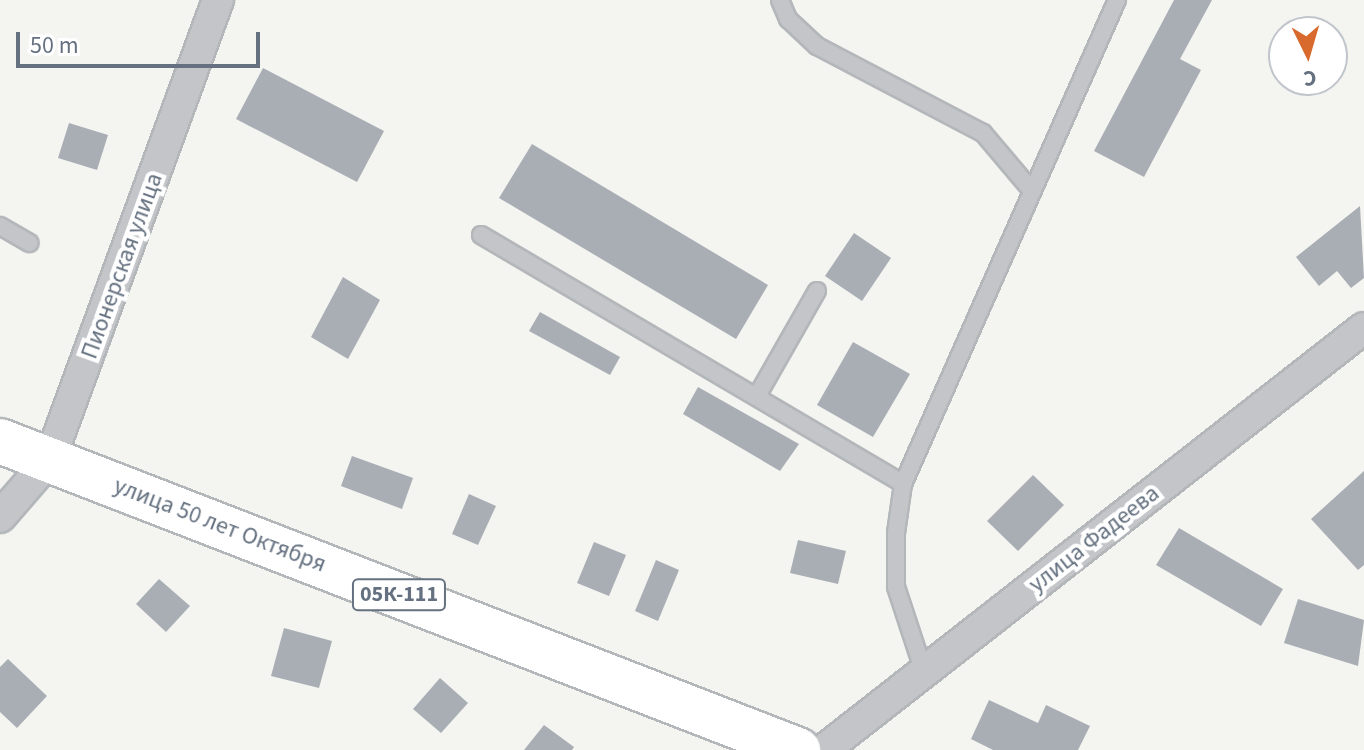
<!DOCTYPE html>
<html>
<head>
<meta charset="utf-8">
<style>
	body { margin:0 }
	#map { position:relative; width:1364px; height:750px; overflow:hidden; background:#f4f5f1; font-family:"Source Sans 3",sans-serif }
	div>[style] { position:absolute }
	[style*='--x'] { left:calc(var(--x)*1px); top:calc(var(--y)*1px); width:calc(var(--w)*1px); rotate:calc(var(--a)*1deg) }
	.building>* { inset:0; background:#a9aeb5 }
	.roads { filter:drop-shadow(2px 0 #b3b7ba) drop-shadow(-2px 0 #b3b7ba) drop-shadow(0 2px #b3b7ba) drop-shadow(0 -2px #b3b7ba) }
	.service>* { height:16px; margin:-8px; padding:0 8px; transform-origin:8px; border-radius:8px; background:#c3c5c9 }
	.minor>* { height:30px; margin:-15px; padding:0 15px; transform-origin:15px; border-radius:15px; background:#c3c5c9 }
	.primary>* { height:44px; margin:-22px; padding:0 22px; transform-origin:22px; border-radius:22px; background:#fff }
	span { translate:-50% -50%; white-space:nowrap; text-align:center; line-height:1.15; -webkit-text-stroke:8px #fff; paint-order:stroke }
	.shield-label span { padding:2px 6px; background:#fff; border:2px solid; border-radius:6px; -webkit-text-stroke-width:0 }
	.shield-label { font-size:22px; color:#657180; font-weight:700 }
	.street-label { font-size:24px; color:#657180 }
	.north { position:absolute; left:1268px; top:16px; width:80px; height:80px; box-sizing:border-box; background:#fff; border:2px solid #c1c6cc; border-radius:50%; rotate:175deg; font-size:22px; font-weight:700; line-height:32px; text-align:center; color:#657180 }
	.north::after { content:''; display:block; margin:auto; width:28px; height:36px; background:#d96a2d; clip-path:polygon(50% 0,100% 100%,50% 72%,0 100%) }
	.scale { position:absolute; left:16px; top:32px; width:244px; height:36px; box-sizing:border-box; border:4px solid #657180; border-top:0; padding-left:10px; font-size:24px; line-height:28px; white-space:nowrap; color:#657180; -webkit-text-stroke:6px #fff; paint-order:stroke }
</style>
</head>
<body>
<div id="map">
	<div class="building">
		<i style="clip-path:polygon(1174px 0,1212px 0,1180px 59px,1201px 70px,1144px 177px,1094px 151px)"></i>
		<i style="clip-path:polygon(263px 68px,384px 131px,357px 182px,236px 119px)"></i>
		<i style="clip-path:polygon(69px 123px,108px 135px,97px 170px,58px 158px)"></i>
		<i style="clip-path:polygon(532px 144px,768px 285px,736px 339px,499px 198px)"></i>
		<i style="clip-path:polygon(1360px 206px,1364px 278px,1351px 288px,1337px 271px,1319px 286px,1296px 257px)"></i>
		<i style="clip-path:polygon(854px 233px,891px 258px,862px 301px,825px 276px)"></i>
		<i style="clip-path:polygon(343px 277px,380px 300px,348px 359px,311px 337px)"></i>
		<i style="clip-path:polygon(540px 312px,620px 357px,610px 375px,529px 331px)"></i>
		<i style="clip-path:polygon(853px 342px,910px 374px,873px 437px,817px 405px)"></i>
		<i style="clip-path:polygon(698px 387px,799px 444px,780px 471px,683px 414px)"></i>
		<i style="clip-path:polygon(352px 456px,413px 478px,402px 509px,341px 486px)"></i>
		<i style="clip-path:polygon(1364px 471px,1364px 565px,1358px 570px,1311px 519px)"></i>
		<i style="clip-path:polygon(1033px 475px,1064px 505px,1018px 551px,987px 521px)"></i>
		<i style="clip-path:polygon(469px 494px,496px 506px,478px 545px,452px 534px)"></i>
		<i style="clip-path:polygon(1179px 528px,1283px 589px,1261px 626px,1156px 565px)"></i>
		<i style="clip-path:polygon(798px 540px,846px 551px,838px 584px,790px 573px)"></i>
		<i style="clip-path:polygon(594px 542px,626px 555px,609px 596px,577px 583px)"></i>
		<i style="clip-path:polygon(656px 560px,679px 570px,658px 621px,635px 611px)"></i>
		<i style="clip-path:polygon(159px 579px,190px 606px,166px 632px,136px 604px)"></i>
		<i style="clip-path:polygon(1298px 599px,1364px 620px,1358px 666px,1284px 643px)"></i>
		<i style="clip-path:polygon(284px 628px,332px 641px,319px 688px,271px 676px)"></i>
		<i style="clip-path:polygon(8px 659px,47px 696px,17px 728px,0 712px,0 667px)"></i>
		<i style="clip-path:polygon(440px 678px,468px 703px,441px 733px,413px 709px)"></i>
		<i style="clip-path:polygon(989px 700px,1038px 723px,1046px 705px,1090px 726px,1078px 750px,993px 750px,971px 739px)"></i>
		<i style="clip-path:polygon(544px 725px,574px 747px,572px 750px,524px 750px)"></i>
	</div>
	<div class="roads">
		<div class="service">
			<i style="--x:780;--y:0;--w:21;--a:67"></i>
			<i style="--x:788;--y:19;--w:40;--a:43"></i>
			<i style="--x:817;--y:46;--w:187;--a:27.7"></i>
			<i style="--x:983;--y:133;--w:76;--a:49.8"></i>
			<i style="--x:0;--y:226;--w:34;--a:30"></i>
			<i style="--x:481;--y:235;--w:490;--a:30.5"></i>
			<i style="--x:757;--y:396;--w:121;--a:-60.3"></i>
			<i style="--x:924;--y:672;--w:89;--a:-108.2"></i>
			<i style="--x:896;--y:587;--w:54;--a:-90"></i>
			<i style="--x:896;--y:533;--w:49;--a:-81.9"></i>
			<i style="--x:903;--y:484;--w:529;--a:-66.15"></i>
		</div>
		<div class="minor">
			<i style="--x:0;--y:517;--w:77;--a:-49.2"></i>
			<i style="--x:50;--y:459;--w:489;--a:-69.9"></i>
			<i style="--x:824;--y:750;--w:685;--a:-38.01"></i>
		</div>
		<div class="primary">
			<i style="--x:0;--y:441;--w:856;--a:21.17"></i>
		</div>
	</div>
	<div class="shield-label">
		<span style="left:399px;top:595px">05К-111</span>
	</div>
	<div class="street-label">
		<span style="left:122px;top:266px;rotate:-70deg">Пионерская улица</span>
		<span style="left:220px;top:525px;rotate:21deg">улица 50 лет Октября</span>
		<span style="left:1094px;top:539px;rotate:-38deg">улица Фадеева</span>
	</div>
	<div class="north">С</div>
	<div class="scale">50 m</div>
</div>
</body>
</html>
